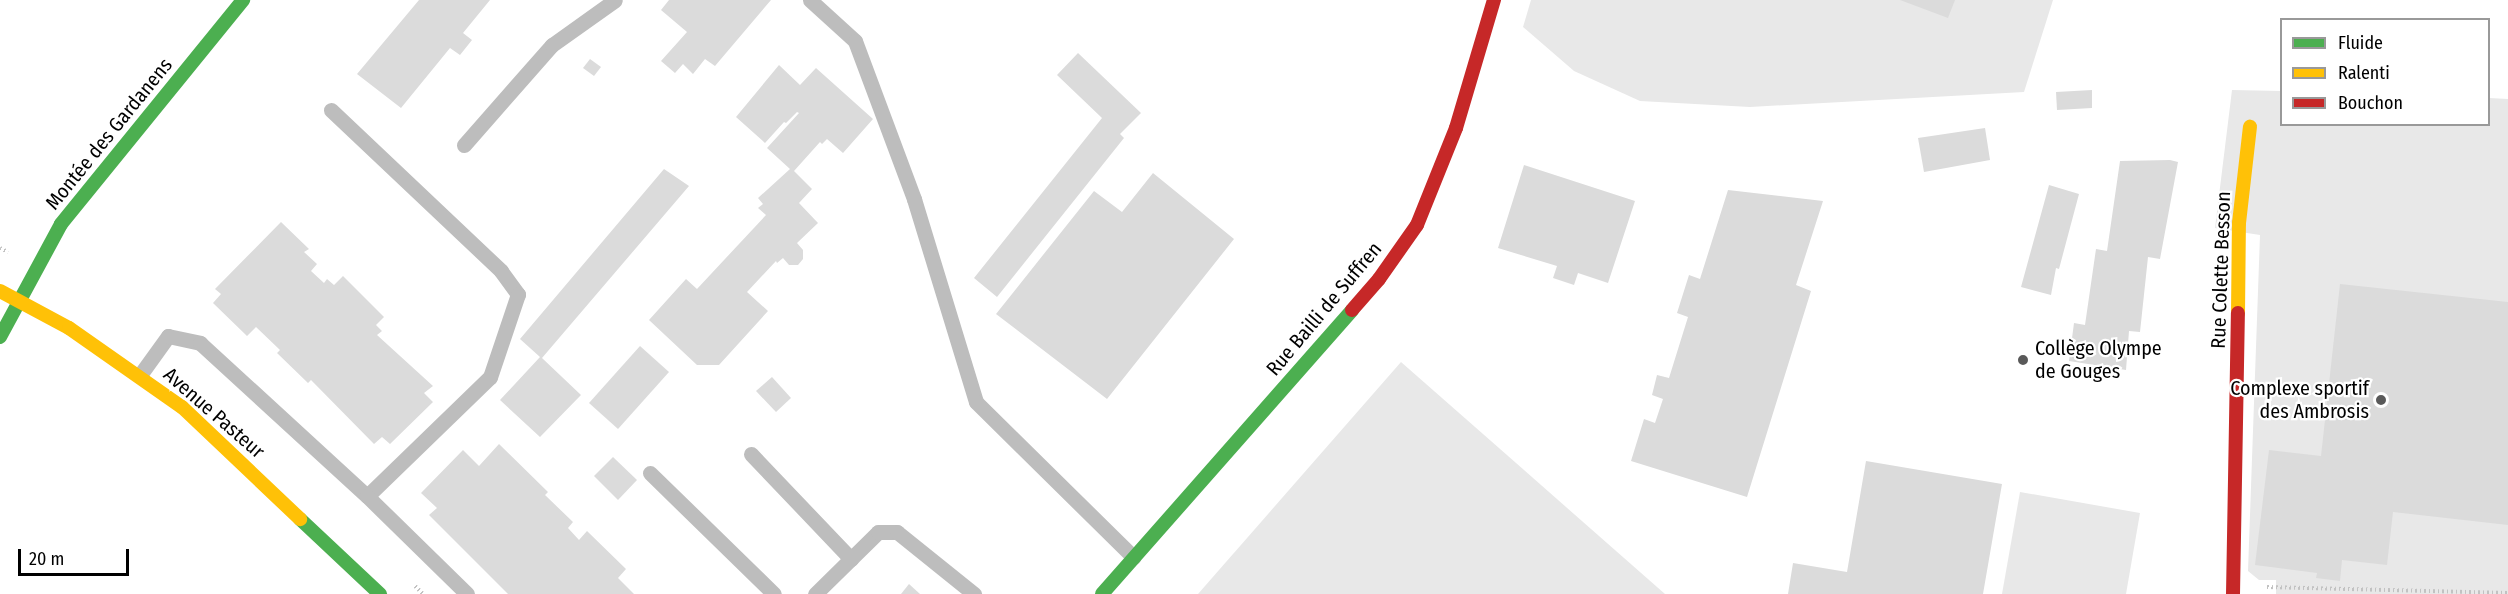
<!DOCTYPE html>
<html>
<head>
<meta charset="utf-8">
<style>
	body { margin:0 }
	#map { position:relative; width:2508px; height:594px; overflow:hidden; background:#fff; font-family:"Fira Sans Condensed",sans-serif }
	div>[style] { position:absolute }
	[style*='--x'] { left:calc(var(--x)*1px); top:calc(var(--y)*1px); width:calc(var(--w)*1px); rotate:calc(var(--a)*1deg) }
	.green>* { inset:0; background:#e8e8e8 }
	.building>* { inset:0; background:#dbdbdb }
	.path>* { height:4px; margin-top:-2px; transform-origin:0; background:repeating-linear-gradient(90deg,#c2c2c2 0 1.5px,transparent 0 4.5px) }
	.lane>* { height:15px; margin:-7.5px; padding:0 7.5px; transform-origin:7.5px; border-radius:7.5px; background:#bdbdbd }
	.fast>* { height:14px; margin:-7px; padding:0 7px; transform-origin:7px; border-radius:7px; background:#4caf50 }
	.slow>* { height:14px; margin:-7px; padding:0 7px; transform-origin:7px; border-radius:7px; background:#ffc107 }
	.jam>* { height:14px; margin:-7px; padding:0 7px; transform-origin:7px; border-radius:7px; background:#c62828 }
	.dots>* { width:16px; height:16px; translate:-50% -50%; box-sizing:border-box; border:3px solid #fff; border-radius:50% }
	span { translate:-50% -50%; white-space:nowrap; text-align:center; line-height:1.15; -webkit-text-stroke:4.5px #fff; paint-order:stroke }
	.street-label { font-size:20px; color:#000 }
	.poi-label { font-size:20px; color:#000 }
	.left { translate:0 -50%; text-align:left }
	.right { translate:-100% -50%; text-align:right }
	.legend { position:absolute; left:2280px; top:18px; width:210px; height:108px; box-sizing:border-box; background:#fff; border:2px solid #999; margin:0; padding:8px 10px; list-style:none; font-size:18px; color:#000 }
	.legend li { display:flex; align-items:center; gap:12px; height:30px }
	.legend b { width:30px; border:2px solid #999 }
	.scale { position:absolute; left:18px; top:549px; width:111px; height:27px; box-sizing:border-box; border:3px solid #000; border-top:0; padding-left:8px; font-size:18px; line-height:21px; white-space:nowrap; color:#000; -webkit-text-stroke:4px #fff; paint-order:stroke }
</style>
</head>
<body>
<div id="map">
	<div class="green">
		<i style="clip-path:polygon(1531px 0,2053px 0,2024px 92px,1750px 107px,1640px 101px,1574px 71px,1523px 27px)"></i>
		<i style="clip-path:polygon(2232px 90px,2281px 91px,2282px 124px,2488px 124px,2489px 98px,2508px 99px,2508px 594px,2276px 594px,2276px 580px,2259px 580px,2248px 571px,2260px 235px,2215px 228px)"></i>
		<i style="clip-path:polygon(1401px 362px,1665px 594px,1198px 594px)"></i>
		<i style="clip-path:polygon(2020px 492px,2140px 513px,2126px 594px,2002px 594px)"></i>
	</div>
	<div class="building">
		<i style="clip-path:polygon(419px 0,490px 0,463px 33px,472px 40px,460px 55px,450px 48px,401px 108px,357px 74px)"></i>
		<i style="clip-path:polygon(669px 0,771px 0,715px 66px,705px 59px,693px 74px,683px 64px,675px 73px,661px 61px,687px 32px,661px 10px)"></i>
		<i style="clip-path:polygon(1900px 0,1955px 0,1948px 18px)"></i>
		<i style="clip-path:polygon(1078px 53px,1141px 113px,1120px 134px,1124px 138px,997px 297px,974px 278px,1102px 118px,1057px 75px)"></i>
		<i style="clip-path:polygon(590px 59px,601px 67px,594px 76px,583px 68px)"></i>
		<i style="clip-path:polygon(779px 65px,800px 85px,816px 68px,873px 119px,843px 153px,827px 139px,822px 144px,820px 142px,794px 171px,812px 189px,799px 203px,818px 223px,797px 243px,803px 250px,803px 259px,798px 265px,789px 265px,783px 258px,777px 263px,776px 261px,747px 292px,768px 311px,719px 365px,697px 365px,649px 320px,686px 279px,697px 289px,766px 215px,758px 208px,763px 204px,758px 198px,790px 169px,767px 148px,799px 113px,797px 112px,786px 123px,784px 122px,765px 143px,736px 117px)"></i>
		<i style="clip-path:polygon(2092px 90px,2092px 108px,2057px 110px,2056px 92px)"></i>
		<i style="clip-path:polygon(1985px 128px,1990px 160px,1924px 172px,1918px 138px)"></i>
		<i style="clip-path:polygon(2170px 160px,2178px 162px,2160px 259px,2148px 257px,2140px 332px,2129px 331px,2126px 370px,2069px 361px,2074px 323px,2085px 325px,2096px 249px,2107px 251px,2120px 161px)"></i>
		<i style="clip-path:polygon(1524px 165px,1635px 201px,1608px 283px,1578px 273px,1574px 285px,1553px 278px,1557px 266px,1498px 248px)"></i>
		<i style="clip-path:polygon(664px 169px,689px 186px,542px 358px,581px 395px,540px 437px,500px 400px,540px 357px,520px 339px)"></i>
		<i style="clip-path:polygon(1153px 173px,1234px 239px,1107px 399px,996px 314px,1094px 191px,1122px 212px)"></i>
		<i style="clip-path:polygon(2049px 185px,2079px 194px,2059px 269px,2056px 268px,2051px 295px,2021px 287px)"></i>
		<i style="clip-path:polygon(1728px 190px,1823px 201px,1796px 285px,1811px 291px,1747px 497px,1631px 461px,1644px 419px,1655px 423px,1663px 399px,1652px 395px,1657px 375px,1669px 378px,1688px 317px,1677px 313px,1689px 275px,1700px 279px)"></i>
		<i style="clip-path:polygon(281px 222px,309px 249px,304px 252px,317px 264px,311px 271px,324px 283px,327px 279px,334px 285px,343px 276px,384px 317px,376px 325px,382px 331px,377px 335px,433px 386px,424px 393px,433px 402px,390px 444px,382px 437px,374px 444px,311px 380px,308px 383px,277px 353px,280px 350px,256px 327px,247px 336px,213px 303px,221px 294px,215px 289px)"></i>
		<i style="clip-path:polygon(2340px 284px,2508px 302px,2508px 525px,2393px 512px,2387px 565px,2342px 560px,2340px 581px,2316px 578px,2317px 573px,2255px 565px,2269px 450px,2321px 456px)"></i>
		<i style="clip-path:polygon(640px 346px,669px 372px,618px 429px,589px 403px)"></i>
		<i style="clip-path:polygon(772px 377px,791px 398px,776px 412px,756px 391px)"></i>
		<i style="clip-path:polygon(499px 444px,548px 492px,545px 495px,573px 522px,568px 528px,579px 540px,587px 531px,626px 569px,618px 578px,634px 594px,508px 594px,429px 515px,437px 508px,421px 493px,463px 450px,479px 466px)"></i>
		<i style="clip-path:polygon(613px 457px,637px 480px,618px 500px,594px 476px)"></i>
		<i style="clip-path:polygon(1866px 461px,2002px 484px,1983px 594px,1788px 594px,1793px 563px,1847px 572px)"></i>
		<i style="clip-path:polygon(909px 584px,920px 594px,901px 594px)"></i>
	</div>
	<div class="path">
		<i style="--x:0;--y:248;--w:9;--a:27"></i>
		<i style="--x:415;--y:586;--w:11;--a:45"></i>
		<i style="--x:2267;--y:587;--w:241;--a:1.4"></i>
	</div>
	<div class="lane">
		<i style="--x:810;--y:0;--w:61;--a:42.3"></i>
		<i style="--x:855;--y:41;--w:169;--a:69.5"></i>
		<i style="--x:914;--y:199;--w:212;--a:73"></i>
		<i style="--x:976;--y:402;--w:221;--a:44.6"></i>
		<i style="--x:331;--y:110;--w:234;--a:43.4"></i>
		<i style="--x:501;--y:271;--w:29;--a:54"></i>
		<i style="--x:518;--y:294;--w:88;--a:108.6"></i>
		<i style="--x:490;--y:377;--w:171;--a:135.9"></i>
		<i style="--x:464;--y:145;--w:133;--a:-48.7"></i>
		<i style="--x:552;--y:45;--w:77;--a:-35.5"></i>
		<i style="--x:140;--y:375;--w:48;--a:-54.3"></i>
		<i style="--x:168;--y:336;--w:33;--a:12"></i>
		<i style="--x:200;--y:343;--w:226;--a:42.5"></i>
		<i style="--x:367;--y:496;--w:140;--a:44.4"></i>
		<i style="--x:751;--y:454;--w:145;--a:46.4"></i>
		<i style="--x:650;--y:473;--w:173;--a:44.3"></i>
		<i style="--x:815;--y:594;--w:88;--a:-44.5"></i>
		<i style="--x:878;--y:532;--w:19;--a:0"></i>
		<i style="--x:897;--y:532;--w:99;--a:38.8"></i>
	</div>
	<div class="fast">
		<i style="--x:0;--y:337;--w:128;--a:-61.6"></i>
		<i style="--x:61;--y:224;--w:289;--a:-50.9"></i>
		<i style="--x:300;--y:519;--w:110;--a:43.2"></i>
		<i style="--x:1102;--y:594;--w:378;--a:-48.6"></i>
	</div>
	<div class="slow">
		<i style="--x:0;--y:291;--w:78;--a:28.2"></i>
		<i style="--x:69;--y:328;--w:138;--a:35"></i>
		<i style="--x:182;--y:407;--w:163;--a:43.5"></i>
		<i style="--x:2238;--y:313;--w:90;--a:-89.4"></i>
		<i style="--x:2239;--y:223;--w:97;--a:-83.5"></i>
	</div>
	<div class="jam">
		<i style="--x:1352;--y:310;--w:41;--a:-48.9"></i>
		<i style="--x:1379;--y:279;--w:66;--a:-54.9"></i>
		<i style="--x:1417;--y:225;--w:105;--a:-68.1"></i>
		<i style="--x:1456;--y:128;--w:134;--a:-73.5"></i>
		<i style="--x:2233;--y:594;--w:281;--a:-89"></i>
	</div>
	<div class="dots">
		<i style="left:2023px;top:360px;background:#595959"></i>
		<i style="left:2381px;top:400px;background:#595959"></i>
	</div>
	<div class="street-label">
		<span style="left:109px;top:134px;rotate:-51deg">Montée des Gardanens</span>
		<span style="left:2221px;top:270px;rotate:-88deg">Rue Colette Besson</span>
		<span style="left:1324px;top:309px;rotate:-50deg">Rue Bailli de Suffren</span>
		<span style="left:214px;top:413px;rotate:41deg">Avenue Pasteur</span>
	</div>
	<div class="poi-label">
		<span class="left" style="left:2035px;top:360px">Collège Olympe<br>de Gouges</span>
		<span class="right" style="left:2369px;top:400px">Complexe sportif<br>des Ambrosis</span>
	</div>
	<ul class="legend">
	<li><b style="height:8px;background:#4caf50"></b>Fluide</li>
	<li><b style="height:8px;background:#ffc107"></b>Ralenti</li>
	<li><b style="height:8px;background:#c62828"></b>Bouchon</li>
	</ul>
	<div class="scale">20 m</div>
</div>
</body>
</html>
